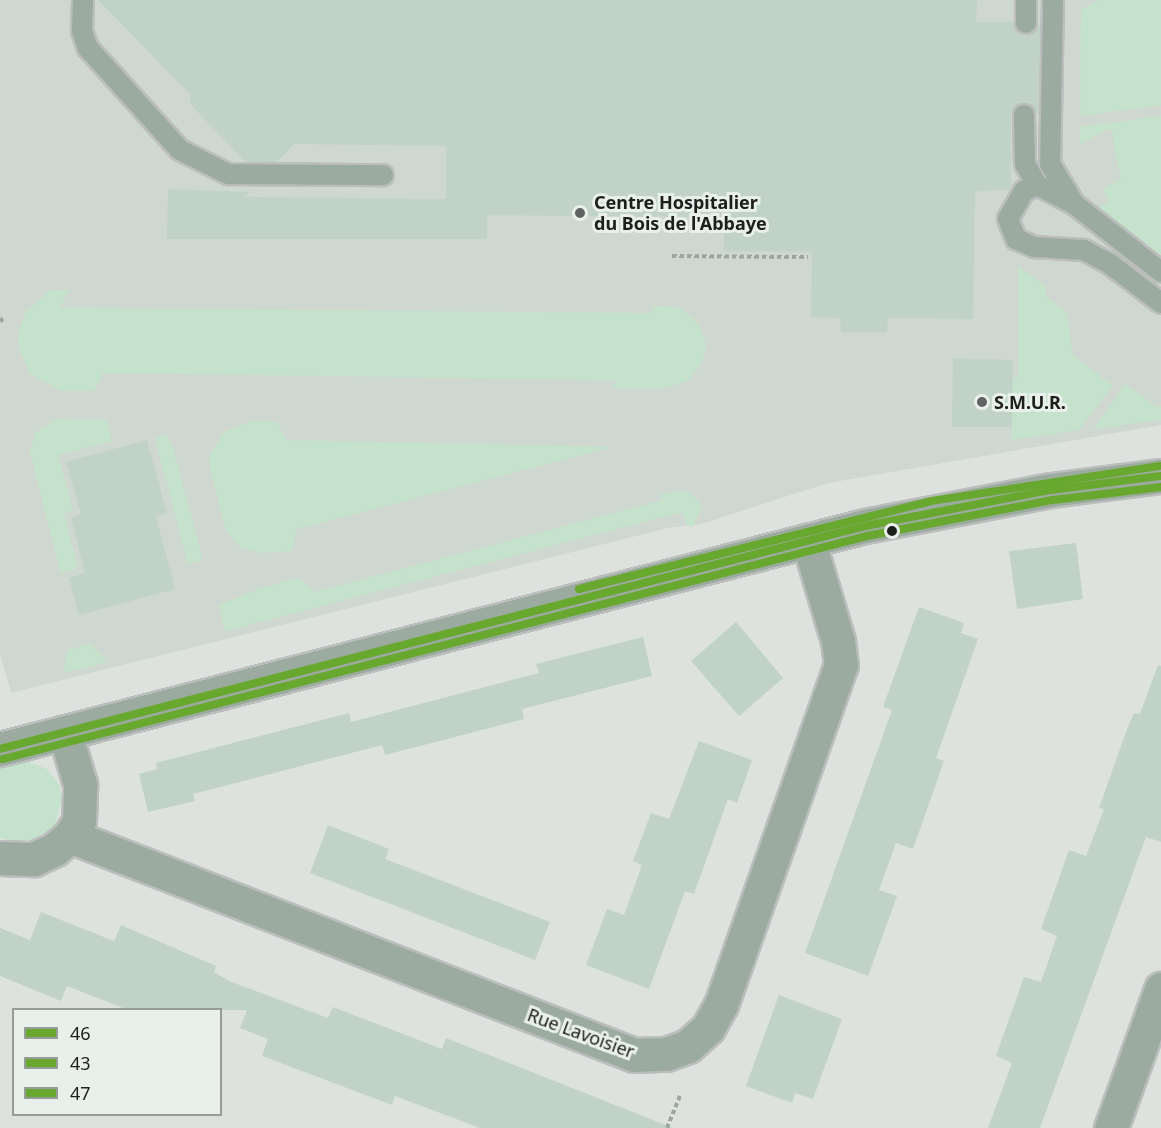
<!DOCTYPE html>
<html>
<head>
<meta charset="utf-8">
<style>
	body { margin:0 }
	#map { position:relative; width:1161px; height:1128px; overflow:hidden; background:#dde2df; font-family:"Noto Sans",sans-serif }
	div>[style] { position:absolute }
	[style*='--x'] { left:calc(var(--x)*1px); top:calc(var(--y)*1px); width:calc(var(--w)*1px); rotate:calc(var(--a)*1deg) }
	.built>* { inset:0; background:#ced7d0 }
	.green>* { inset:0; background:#c5e2cc }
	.building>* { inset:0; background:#c1d3c6 }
	.path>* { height:4px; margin-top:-2px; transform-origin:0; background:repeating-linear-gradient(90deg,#9ca69e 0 4.5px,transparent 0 7.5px) }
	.roads { filter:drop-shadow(2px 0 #bbbebc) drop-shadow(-2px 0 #bbbebc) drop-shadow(0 2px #bbbebc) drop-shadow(0 -2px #bbbebc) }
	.service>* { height:20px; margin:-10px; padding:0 10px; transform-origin:10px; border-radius:10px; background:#9cab9f }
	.minor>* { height:33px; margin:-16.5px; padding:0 16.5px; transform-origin:16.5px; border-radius:16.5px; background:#9cab9f }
	.bus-1>* { height:8px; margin:-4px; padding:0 4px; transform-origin:4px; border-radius:4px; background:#69a82f }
	.bus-2>* { height:8px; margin:-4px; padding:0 4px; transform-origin:4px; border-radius:4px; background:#69a82f }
	.bus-3>* { height:8px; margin:-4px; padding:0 4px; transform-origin:4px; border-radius:4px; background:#69a82f }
	.dots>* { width:16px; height:16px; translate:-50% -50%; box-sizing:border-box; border:3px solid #e9f0eb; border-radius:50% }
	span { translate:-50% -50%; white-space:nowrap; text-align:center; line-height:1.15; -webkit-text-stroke:6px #e9f0eb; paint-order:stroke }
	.poi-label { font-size:18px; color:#1d1f1d; font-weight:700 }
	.left { translate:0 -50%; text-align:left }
	.street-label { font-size:18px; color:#1d1f1d }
	.legend { position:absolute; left:12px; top:1008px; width:210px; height:108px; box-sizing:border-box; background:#e9f0eb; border:2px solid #979c99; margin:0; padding:8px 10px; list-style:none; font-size:18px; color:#1d1f1d }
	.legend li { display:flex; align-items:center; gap:12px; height:30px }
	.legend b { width:30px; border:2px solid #979c99 }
</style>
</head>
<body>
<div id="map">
	<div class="built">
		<i style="clip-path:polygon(0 0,1161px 0,1161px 425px,828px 483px,701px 524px,668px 528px,11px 693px,0 653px)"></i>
	</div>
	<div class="green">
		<i style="clip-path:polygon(1098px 0,1161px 0,1161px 105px,1080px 116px,1081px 10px)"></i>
		<i style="clip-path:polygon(1161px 116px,1161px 259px,1099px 208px,1109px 201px,1103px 189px,1121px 179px,1111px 128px,1080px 144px,1080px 127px)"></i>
		<i style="clip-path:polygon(1018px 266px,1046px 286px,1045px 295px,1067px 313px,1073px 355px,1113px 386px,1079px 430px,1012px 440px,1013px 378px,1018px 377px)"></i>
		<i style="clip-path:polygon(50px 290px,69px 290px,60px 308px,650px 313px,655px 306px,670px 306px,682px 309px,698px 324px,706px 342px,705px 351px,700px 366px,686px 382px,664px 388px,613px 388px,616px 380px,103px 373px,94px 391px,62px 391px,30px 374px,19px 348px,19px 330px,26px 312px)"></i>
		<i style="clip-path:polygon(1125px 384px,1157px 407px,1161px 406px,1161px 420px,1094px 429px)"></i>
		<i style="clip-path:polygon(57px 419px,107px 420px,112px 441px,58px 455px,73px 511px,64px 514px,78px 568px,61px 573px,30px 452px,36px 432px)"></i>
		<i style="clip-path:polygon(252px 421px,277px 422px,286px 440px,612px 447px,297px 529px,292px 551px,259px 553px,240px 547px,226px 530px,209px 463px,210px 455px,224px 432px)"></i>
		<i style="clip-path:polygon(166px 435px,173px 448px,201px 553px,201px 560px,188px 564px,155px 438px)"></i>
		<i style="clip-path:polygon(680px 491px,693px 495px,702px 506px,693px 527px,687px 526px,682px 512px,225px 631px,219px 605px,261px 588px,299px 578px,315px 592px,663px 500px,659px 495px)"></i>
		<i style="clip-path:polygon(90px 644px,108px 662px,63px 673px,68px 650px)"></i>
		<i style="clip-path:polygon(23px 760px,47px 769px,60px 786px,62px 797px,56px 823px,48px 833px,26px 844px,0 838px,0 765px)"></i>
	</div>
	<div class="building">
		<i style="clip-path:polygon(98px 0,977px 0,976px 22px,1014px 22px,1016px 29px,1025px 35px,1041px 23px,1039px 115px,1024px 103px,1017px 105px,1011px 115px,1011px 190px,975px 191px,973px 319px,888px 318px,887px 332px,841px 332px,840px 318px,811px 317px,812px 252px,724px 251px,724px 217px,487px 215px,487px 239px,167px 239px,168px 189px,250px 192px,245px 197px,446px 199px,446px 146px,294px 144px,277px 162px,246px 162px,190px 104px,190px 94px)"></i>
		<i style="clip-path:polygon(953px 358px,1013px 360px,1012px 427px,952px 427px)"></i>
		<i style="clip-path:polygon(147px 440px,167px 513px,156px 516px,175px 589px,79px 615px,69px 578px,85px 573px,71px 518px,81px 514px,66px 462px)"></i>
		<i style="clip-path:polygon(1076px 543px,1083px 599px,1017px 609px,1009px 551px)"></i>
		<i style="clip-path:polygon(919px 607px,964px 623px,961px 633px,978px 639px,936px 758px,944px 761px,913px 849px,896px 843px,879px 890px,897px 896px,868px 976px,805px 953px,892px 710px,883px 707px)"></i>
		<i style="clip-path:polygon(736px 622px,783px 678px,739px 716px,691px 661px)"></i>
		<i style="clip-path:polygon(643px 637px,652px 676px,522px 709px,524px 719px,385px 755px,382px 745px,193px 794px,195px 801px,148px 812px,139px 774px,157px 769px,156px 763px,349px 713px,351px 722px,539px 673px,536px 664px)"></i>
		<i style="clip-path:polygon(1158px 665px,1161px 666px,1161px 842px,1146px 837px,1040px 1128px,988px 1128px,1012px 1063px,996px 1056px,1024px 977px,1041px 982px,1057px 936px,1041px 929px,1069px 850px,1086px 856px,1104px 809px,1099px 808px,1127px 729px,1134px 713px,1140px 714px)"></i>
		<i style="clip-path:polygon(699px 741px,752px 760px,737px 803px,728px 799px,694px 894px,685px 891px,649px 989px,586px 965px,607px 909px,624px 915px,642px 865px,633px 861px,651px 813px,669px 819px)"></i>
		<i style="clip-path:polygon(328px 825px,389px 849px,385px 859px,550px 922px,535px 960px,310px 873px)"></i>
		<i style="clip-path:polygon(41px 912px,114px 941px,121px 925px,216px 966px,214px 972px,229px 981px,328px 1018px,333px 1007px,442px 1049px,446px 1038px,673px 1128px,480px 1128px,395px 1096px,392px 1105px,262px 1056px,268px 1039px,240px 1028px,247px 1010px,128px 1010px,67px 986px,61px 1001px,0 976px,0 928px,30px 940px)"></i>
		<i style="clip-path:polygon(779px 995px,842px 1019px,813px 1099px,795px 1093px,792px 1103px,746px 1086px)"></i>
	</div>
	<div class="path">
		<i style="--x:672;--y:256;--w:136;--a:0.4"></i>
		<i style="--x:0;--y:318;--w:6;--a:51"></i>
		<i style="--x:667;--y:1128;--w:35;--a:-68"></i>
	</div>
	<div class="roads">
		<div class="service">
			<i style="--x:83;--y:0;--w:31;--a:92"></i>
			<i style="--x:82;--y:31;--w:18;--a:71"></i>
			<i style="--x:88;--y:48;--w:137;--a:48"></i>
			<i style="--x:180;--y:150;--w:54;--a:26.6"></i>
			<i style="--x:228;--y:174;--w:155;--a:0.4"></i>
			<i style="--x:1053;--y:0;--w:164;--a:91"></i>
			<i style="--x:1050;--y:164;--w:44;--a:58.8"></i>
			<i style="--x:1026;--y:23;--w:23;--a:-90"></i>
			<i style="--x:1024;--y:115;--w:49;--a:88.8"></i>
			<i style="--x:1025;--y:164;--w:24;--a:60"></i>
			<i style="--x:1037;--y:185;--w:42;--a:27.2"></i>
			<i style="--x:1074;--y:204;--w:110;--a:38"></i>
			<i style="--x:1037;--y:185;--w:14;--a:155"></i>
			<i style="--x:1024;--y:191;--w:32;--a:120"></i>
			<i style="--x:1008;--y:219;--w:22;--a:68"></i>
			<i style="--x:1016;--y:239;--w:20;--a:24"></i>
			<i style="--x:1034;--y:247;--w:50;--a:3.4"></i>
			<i style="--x:1084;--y:250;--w:30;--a:28"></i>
			<i style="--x:1110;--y:264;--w:64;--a:37.4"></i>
		</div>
		<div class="minor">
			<i style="--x:0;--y:749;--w:893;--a:-14.46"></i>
			<i style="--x:865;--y:526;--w:189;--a:-11"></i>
			<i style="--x:1051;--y:490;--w:111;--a:-7.3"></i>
			<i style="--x:70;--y:836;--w:605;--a:21.22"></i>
			<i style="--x:634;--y:1055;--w:32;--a:-2"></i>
			<i style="--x:666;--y:1054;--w:23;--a:-20"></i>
			<i style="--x:688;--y:1046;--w:27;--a:-42"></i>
			<i style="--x:708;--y:1028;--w:26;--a:-61"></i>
			<i style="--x:721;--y:1005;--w:361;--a:-70.6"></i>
			<i style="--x:841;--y:665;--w:24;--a:-97"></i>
			<i style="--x:838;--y:641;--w:105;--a:-106.5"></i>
			<i style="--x:0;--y:858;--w:34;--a:2"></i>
			<i style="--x:34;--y:859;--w:23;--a:-25"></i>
			<i style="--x:55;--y:849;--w:20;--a:-41"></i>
			<i style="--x:70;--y:836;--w:17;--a:-59"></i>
			<i style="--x:79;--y:821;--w:37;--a:-88"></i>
			<i style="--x:80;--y:784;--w:53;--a:-106.4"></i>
			<i style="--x:1111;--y:1128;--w:148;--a:-70.2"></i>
		</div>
	</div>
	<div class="bus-1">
		<i style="--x:0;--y:749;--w:893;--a:-14.46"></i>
		<i style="--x:865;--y:526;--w:189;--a:-11"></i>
		<i style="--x:1051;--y:490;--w:111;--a:-7.3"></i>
	</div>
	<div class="bus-2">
		<i style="--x:3;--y:759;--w:892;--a:-14.47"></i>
		<i style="--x:867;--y:536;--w:189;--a:-11"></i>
		<i style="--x:1053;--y:500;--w:109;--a:-6.9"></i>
	</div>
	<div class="bus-3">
		<i style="--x:579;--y:589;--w:363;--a:-14"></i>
		<i style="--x:931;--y:501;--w:231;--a:-8.7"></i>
	</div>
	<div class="dots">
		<i style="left:580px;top:213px;background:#606361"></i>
		<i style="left:982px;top:402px;background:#606361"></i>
		<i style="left:892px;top:531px;background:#1d1f1d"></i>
	</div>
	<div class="poi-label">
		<span class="left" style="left:594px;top:213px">Centre Hospitalier<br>du Bois de l'Abbaye</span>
		<span class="left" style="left:994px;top:402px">S.M.U.R.</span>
	</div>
	<div class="street-label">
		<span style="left:581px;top:1033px;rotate:20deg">Rue Lavoisier</span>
	</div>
	<ul class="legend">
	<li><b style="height:8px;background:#69a82f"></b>46</li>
	<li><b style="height:8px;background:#69a82f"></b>43</li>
	<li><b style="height:8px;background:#69a82f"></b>47</li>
	</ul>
</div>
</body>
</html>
